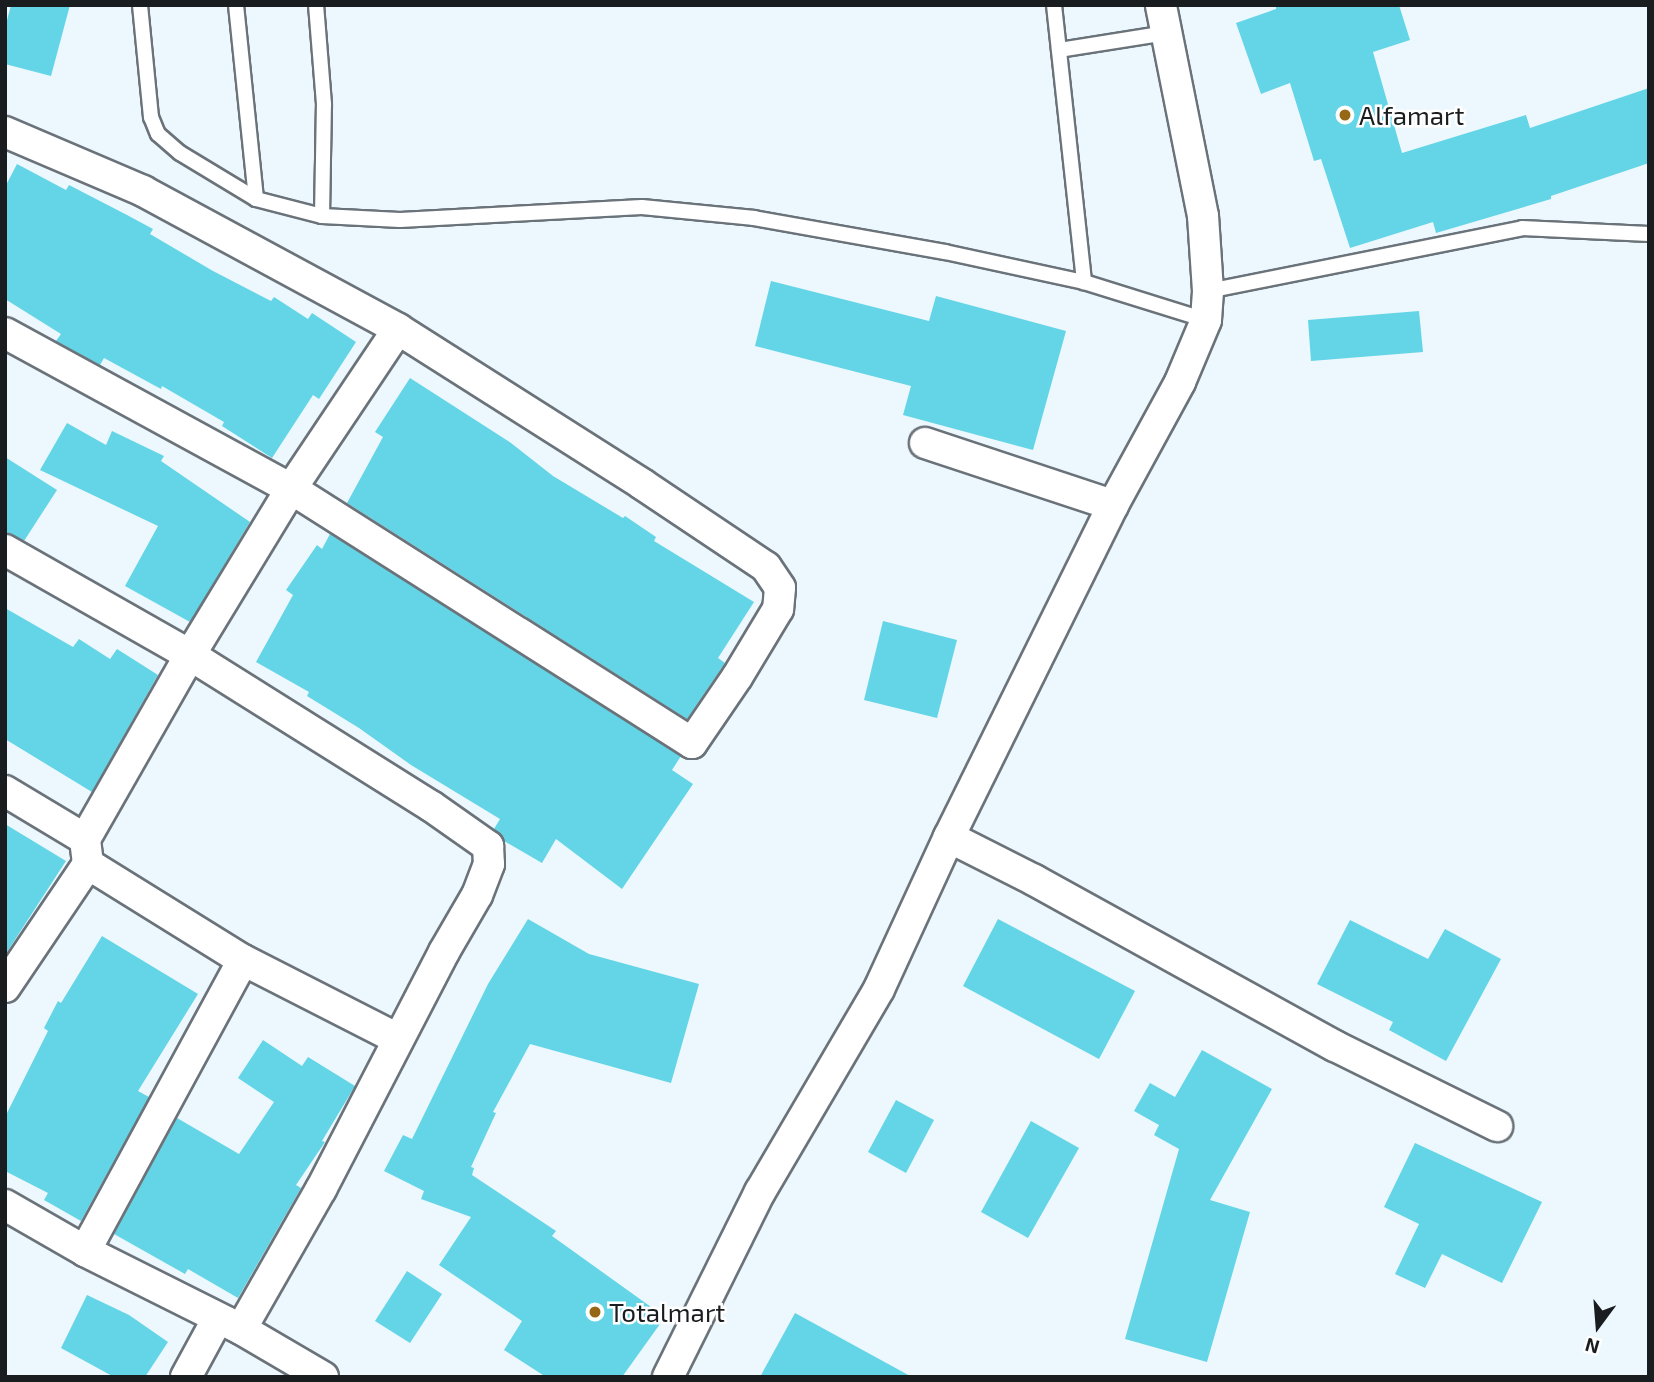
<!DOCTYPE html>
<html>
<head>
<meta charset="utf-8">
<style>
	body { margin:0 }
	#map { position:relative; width:1654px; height:1382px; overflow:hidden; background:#edf7fe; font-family:"Exo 2",sans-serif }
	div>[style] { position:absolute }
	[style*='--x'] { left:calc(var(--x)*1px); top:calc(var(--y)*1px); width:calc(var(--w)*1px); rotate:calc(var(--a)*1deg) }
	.building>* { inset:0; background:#63d5e6 }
	.roads { filter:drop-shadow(2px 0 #6b737a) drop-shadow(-2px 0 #6b737a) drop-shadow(0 2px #6b737a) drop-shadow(0 -2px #6b737a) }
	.lane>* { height:14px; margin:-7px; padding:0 7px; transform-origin:7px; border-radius:7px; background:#fff }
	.street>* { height:30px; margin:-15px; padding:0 15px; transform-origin:15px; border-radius:15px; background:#fff }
	.dots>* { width:19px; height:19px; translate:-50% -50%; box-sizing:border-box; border:4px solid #fff; border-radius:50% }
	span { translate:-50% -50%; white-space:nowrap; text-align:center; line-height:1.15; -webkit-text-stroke:5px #fff; paint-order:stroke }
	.poi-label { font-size:26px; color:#1a1d20 }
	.left { translate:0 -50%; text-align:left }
	.frame { position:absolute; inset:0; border:7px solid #1a1d20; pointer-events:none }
	.north { position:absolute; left:1563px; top:1291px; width:70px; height:70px; -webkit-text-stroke:5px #fff; paint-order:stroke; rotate:196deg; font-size:19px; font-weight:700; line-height:28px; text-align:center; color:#1a1d20 }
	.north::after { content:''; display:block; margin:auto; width:24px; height:32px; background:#1a1d20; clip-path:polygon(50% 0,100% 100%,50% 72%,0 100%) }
</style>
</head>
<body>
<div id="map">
	<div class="building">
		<i style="clip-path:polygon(11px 5px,70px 5px,51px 76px,5px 64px,5px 28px)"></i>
		<i style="clip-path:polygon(1276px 5px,1399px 5px,1410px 40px,1373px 52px,1402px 153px,1526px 115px,1530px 128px,1649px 88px,1649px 163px,1551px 196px,1551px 199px,1436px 233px,1433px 222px,1350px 248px,1321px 159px,1314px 161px,1290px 83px,1261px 94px,1236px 23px,1276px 9px)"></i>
		<i style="clip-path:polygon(17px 164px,66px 190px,69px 185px,127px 215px,153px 229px,150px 234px,213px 271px,271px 301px,274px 297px,308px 319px,312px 313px,356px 342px,319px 399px,313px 395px,272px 458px,222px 426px,224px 422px,162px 386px,161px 389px,104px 358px,100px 365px,56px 341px,61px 334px,5px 299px,5px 187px)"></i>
		<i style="clip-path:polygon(771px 281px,929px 321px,936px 296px,1066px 331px,1033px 450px,903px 415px,911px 386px,755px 346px)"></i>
		<i style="clip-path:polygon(1419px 311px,1423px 352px,1311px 361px,1308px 320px)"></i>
		<i style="clip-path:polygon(410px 378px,511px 443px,553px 476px,623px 518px,625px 516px,656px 537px,654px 541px,754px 602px,718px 658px,725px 663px,687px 719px,347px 503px,383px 437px,375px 432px)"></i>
		<i style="clip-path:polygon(67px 423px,106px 445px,112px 431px,164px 456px,161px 461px,250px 522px,190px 622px,125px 586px,158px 526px,40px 470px)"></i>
		<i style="clip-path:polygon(5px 457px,57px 490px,24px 541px,5px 533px)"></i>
		<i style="clip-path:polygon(330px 534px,681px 756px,672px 770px,693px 784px,622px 889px,556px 839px,542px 863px,504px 841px,494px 829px,500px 819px,411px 765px,359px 728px,307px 696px,309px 692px,256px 662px,293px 595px,286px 590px,317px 545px,322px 549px)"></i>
		<i style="clip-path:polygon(5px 608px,73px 647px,79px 639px,110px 659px,117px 649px,158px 675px,92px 792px,5px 739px)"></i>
		<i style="clip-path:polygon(883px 621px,957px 640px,937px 718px,864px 700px)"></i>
		<i style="clip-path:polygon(5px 824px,66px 861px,5px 955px)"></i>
		<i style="clip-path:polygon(528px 919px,589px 954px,699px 984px,671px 1083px,530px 1044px,493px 1112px,496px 1113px,471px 1167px,474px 1168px,472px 1175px,556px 1231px,552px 1236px,665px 1317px,622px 1377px,546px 1377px,504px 1350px,522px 1321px,439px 1265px,471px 1217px,421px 1199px,424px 1191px,384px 1171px,403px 1135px,412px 1139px,488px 984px)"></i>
		<i style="clip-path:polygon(998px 919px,1135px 991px,1099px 1059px,963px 986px)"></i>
		<i style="clip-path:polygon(1350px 920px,1428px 959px,1445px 929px,1501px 959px,1446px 1061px,1389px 1030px,1393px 1022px,1317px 984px)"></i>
		<i style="clip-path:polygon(102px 936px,198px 994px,138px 1091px,149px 1097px,81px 1221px,44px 1200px,48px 1193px,5px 1171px,5px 1117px,48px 1031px,44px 1028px,58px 1001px,61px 1003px)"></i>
		<i style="clip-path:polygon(263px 1040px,302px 1066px,308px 1057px,355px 1086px,322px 1141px,325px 1142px,296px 1185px,301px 1188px,238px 1298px,188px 1269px,185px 1274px,114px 1234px,177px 1118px,239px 1154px,274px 1102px,238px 1078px)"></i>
		<i style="clip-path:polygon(1202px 1050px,1272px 1089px,1210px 1200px,1250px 1212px,1207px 1362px,1125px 1339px,1179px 1149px,1154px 1135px,1159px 1125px,1134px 1111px,1150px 1083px,1175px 1097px)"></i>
		<i style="clip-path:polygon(896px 1100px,934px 1120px,906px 1173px,868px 1152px)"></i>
		<i style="clip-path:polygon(1031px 1121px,1079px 1148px,1028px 1238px,981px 1212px)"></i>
		<i style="clip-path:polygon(1415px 1143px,1542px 1202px,1502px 1283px,1442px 1254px,1425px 1288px,1395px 1274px,1419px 1224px,1384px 1207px)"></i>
		<i style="clip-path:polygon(407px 1271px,442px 1294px,410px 1343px,375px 1321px)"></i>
		<i style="clip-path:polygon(87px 1295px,129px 1315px,168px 1342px,145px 1377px,114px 1377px,61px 1348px)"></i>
		<i style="clip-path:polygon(795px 1313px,912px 1377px,760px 1377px)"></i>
	</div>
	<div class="roads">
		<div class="lane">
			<i style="--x:140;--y:5;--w:113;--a:84.4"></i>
			<i style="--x:151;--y:117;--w:18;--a:68"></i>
			<i style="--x:158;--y:134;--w:29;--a:41"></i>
			<i style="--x:180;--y:153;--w:89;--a:31.2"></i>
			<i style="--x:256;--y:199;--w:68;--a:14.4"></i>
			<i style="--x:322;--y:216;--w:112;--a:-89"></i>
			<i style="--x:324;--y:104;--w:99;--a:-94.6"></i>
			<i style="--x:236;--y:5;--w:195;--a:84.1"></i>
			<i style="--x:1054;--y:5;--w:279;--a:83.8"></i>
			<i style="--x:1059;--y:50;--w:108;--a:-9"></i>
			<i style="--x:322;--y:216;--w:78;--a:2.9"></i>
			<i style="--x:400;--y:220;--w:242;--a:-3.1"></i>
			<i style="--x:642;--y:207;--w:113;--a:5.6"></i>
			<i style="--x:754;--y:218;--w:194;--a:10.1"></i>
			<i style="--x:945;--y:252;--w:142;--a:12.2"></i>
			<i style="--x:1084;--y:282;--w:128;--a:17.3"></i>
			<i style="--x:1208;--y:291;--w:320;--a:-11.3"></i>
			<i style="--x:1522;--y:228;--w:127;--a:2.7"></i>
		</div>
		<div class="street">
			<i style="--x:5;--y:132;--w:150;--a:23.1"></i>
			<i style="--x:143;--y:191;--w:290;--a:28.4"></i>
			<i style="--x:398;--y:329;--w:289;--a:32.4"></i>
			<i style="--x:642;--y:484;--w:149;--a:33.8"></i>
			<i style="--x:766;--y:567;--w:25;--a:56"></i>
			<i style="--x:780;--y:588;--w:21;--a:95"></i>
			<i style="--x:778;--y:609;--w:79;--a:121.1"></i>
			<i style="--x:737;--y:677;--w:80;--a:124.3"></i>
			<i style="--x:692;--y:743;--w:475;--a:-147.6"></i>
			<i style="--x:291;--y:489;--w:326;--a:-151.4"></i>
			<i style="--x:925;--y:443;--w:198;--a:18.3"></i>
			<i style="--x:5;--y:550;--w:213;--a:29.6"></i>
			<i style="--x:190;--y:655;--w:284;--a:32.1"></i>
			<i style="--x:431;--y:806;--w:70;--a:35.1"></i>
			<i style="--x:488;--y:846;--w:18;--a:87"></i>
			<i style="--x:489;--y:864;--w:33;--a:111"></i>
			<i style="--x:477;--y:895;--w:66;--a:120.1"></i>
			<i style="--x:444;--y:952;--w:267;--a:117.4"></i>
			<i style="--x:321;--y:1189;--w:161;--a:119.7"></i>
			<i style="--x:5;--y:791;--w:93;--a:31"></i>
			<i style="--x:949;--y:837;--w:95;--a:26.8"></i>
			<i style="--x:1034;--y:880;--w:344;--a:28.9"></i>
			<i style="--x:1335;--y:1046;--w:181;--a:26.3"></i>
			<i style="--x:88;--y:864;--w:182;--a:31.8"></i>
			<i style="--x:243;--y:960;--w:174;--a:27"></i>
			<i style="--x:5;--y:987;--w:148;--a:-56"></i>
			<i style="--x:88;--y:864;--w:25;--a:-97"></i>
			<i style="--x:85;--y:839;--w:212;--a:-60.3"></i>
			<i style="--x:190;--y:655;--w:194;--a:-58.7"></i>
			<i style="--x:291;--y:489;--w:192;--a:-56.2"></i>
			<i style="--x:5;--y:1205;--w:92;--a:29.9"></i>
			<i style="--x:85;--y:1251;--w:174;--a:26.6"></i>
			<i style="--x:241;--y:1329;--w:95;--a:30.3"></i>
			<i style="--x:85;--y:1251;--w:331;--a:-61.5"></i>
			<i style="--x:186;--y:1377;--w:67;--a:-61.5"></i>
			<i style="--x:668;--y:1377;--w:207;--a:-63.6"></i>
			<i style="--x:760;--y:1192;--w:235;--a:-59.6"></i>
			<i style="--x:879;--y:989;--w:167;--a:-65.3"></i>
			<i style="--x:949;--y:837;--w:370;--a:-63.7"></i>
			<i style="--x:1113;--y:505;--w:140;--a:-61.4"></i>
			<i style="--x:1180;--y:382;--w:67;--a:-67.2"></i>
			<i style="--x:1206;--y:320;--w:29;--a:-86"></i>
			<i style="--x:1208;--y:291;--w:75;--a:-93.8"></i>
			<i style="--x:1203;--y:216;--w:215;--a:-101.3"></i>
		</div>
	</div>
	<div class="dots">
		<i style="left:1345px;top:115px;background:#966816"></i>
		<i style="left:595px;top:1312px;background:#966816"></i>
	</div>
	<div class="poi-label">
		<span class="left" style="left:1359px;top:115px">Alfamart</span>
		<span class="left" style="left:609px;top:1312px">Totalmart</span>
	</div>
	<div class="frame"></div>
	<div class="north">N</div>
</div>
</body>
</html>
